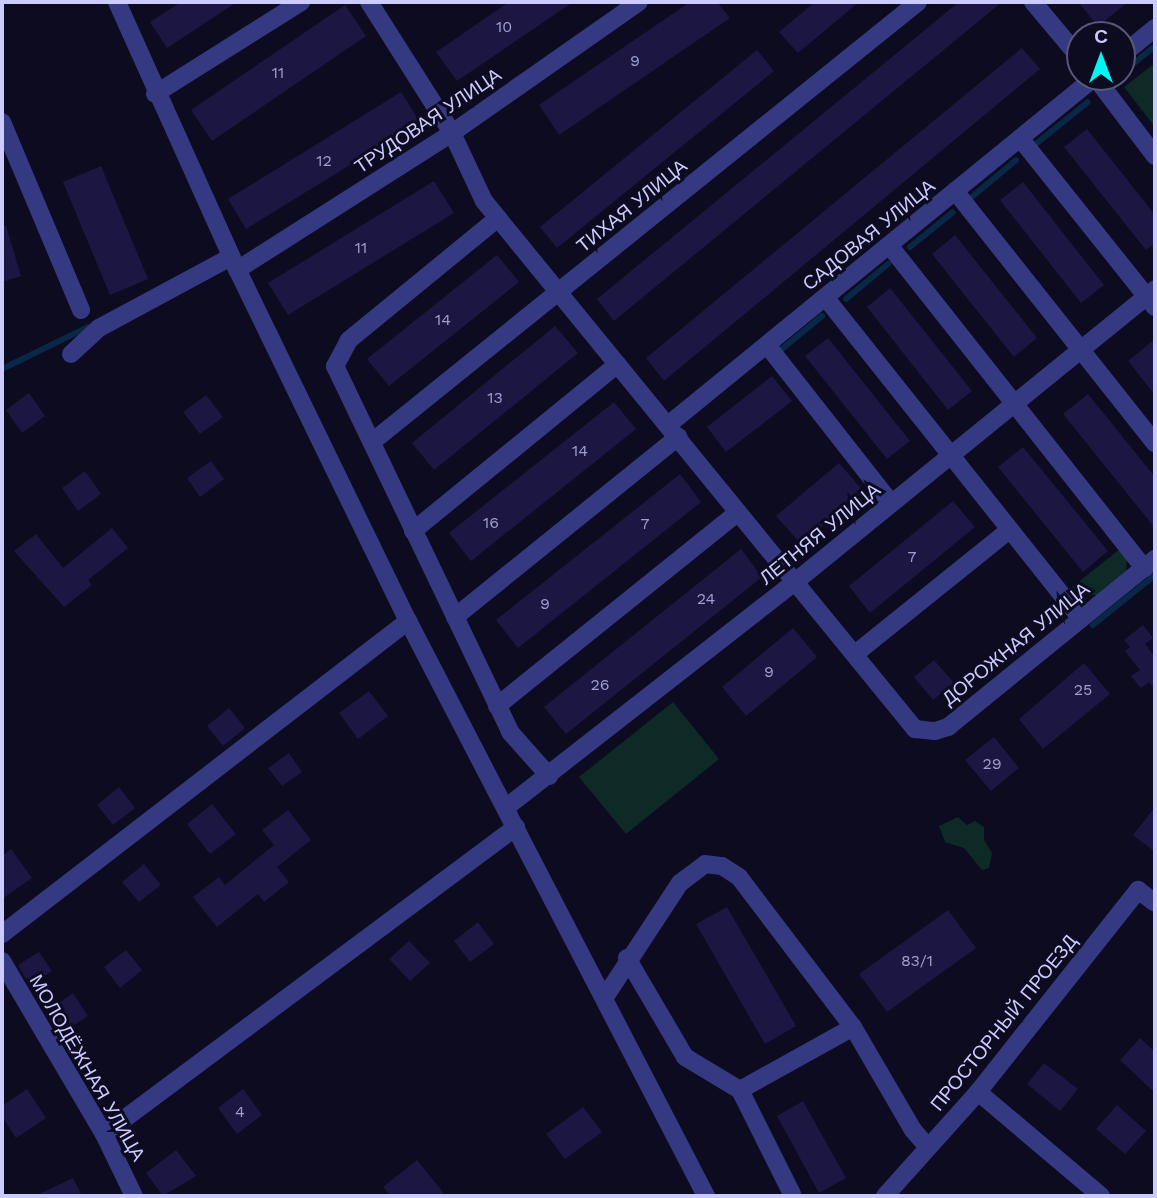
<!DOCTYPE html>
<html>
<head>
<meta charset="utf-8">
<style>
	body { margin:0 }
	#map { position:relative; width:1157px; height:1198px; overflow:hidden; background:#0d0b20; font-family:"Work Sans",sans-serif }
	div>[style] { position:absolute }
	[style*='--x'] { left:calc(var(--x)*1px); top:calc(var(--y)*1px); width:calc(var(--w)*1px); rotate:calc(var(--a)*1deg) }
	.green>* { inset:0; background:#0e2a27 }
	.stream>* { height:6px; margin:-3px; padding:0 3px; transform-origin:3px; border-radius:3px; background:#092746 }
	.building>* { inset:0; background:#1b1742 }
	.minor>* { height:18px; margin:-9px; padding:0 9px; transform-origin:9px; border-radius:9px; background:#343982 }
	span { translate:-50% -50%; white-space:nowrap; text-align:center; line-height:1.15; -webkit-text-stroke:6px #0d0b20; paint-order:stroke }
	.number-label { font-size:16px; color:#9f9ed0 }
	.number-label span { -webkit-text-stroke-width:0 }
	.street-label { font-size:19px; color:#cbcbff }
	.frame { position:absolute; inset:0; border:4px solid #cbcbff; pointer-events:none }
	.north { position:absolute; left:1066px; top:21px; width:70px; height:70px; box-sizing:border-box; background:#0d0b20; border:2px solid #595879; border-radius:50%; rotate:0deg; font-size:19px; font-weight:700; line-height:28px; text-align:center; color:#cbcbff }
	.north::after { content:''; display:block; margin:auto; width:24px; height:32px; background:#00f6f5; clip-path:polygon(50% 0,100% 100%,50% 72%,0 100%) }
</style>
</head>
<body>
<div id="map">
	<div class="green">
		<i style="clip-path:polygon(1155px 63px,1155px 127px,1124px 87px)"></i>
		<i style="clip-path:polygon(1120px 549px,1127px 557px,1126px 572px,1097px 595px,1077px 594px,1072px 587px)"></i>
		<i style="clip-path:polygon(673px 702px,719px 759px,626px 834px,579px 777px)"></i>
		<i style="clip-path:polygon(958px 817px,967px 825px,975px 821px,984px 827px,984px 840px,992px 853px,989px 868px,982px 870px,964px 848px,945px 842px,939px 826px)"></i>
	</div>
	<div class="stream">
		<i style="--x:1122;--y:73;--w:43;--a:-39.3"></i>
		<i style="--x:1111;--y:82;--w:8;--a:-40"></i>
		<i style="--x:1037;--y:143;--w:65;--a:-38.8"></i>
		<i style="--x:973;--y:196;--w:56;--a:-39.9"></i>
		<i style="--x:910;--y:247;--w:55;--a:-39.1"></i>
		<i style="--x:846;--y:299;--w:55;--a:-39.8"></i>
		<i style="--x:782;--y:349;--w:52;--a:-39.5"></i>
		<i style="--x:2;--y:369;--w:96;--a:-26"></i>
		<i style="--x:1093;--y:625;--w:80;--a:-38.9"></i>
	</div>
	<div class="building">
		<i style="clip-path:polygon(181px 2px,237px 2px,167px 48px,150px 22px)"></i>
		<i style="clip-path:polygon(509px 2px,573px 2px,457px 81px,436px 52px)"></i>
		<i style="clip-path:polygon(690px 2px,717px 2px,730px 18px,559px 135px,539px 105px)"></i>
		<i style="clip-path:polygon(815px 2px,859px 2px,798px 53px,779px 32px)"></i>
		<i style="clip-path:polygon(959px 2px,1002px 2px,614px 321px,597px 299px)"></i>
		<i style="clip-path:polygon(1078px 2px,1128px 2px,1098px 26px)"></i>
		<i style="clip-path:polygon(345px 5px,366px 36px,212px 141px,191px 110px)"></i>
		<i style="clip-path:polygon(1022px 48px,1040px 69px,664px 381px,646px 358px)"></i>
		<i style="clip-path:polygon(757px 50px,774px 71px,557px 248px,540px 227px)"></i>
		<i style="clip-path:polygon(401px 92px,420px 122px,246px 229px,228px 199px)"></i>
		<i style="clip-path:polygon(1087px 129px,1155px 215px,1155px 243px,1146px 250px,1064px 147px)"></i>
		<i style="clip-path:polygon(101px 166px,148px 279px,110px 295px,63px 182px)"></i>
		<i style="clip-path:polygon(434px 181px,454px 213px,288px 315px,268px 283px)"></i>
		<i style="clip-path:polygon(1023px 182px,1104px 285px,1081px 303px,1000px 200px)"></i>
		<i style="clip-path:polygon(2px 226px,6px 226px,21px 276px,2px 282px)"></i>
		<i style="clip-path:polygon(955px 235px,1037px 338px,1014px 357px,932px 254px)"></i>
		<i style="clip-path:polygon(497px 255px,519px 282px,389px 386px,367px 359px)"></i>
		<i style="clip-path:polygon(890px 288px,972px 391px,948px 410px,867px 307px)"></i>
		<i style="clip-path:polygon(555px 326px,578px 353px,434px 470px,412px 443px)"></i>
		<i style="clip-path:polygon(828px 338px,910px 441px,887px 459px,805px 356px)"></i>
		<i style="clip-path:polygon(1155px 339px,1155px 395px,1128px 361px)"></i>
		<i style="clip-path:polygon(772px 376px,792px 401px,726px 452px,707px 427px)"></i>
		<i style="clip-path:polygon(29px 393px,45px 416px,22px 433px,6px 410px)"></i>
		<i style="clip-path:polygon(1088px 394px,1155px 477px,1155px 528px,1063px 414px)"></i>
		<i style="clip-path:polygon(206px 395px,223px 417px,200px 434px,183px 412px)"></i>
		<i style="clip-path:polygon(614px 402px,636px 429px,471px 561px,449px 533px)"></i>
		<i style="clip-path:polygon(1023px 447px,1108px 551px,1083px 572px,998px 467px)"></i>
		<i style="clip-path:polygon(211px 461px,224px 479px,200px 497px,187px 478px)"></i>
		<i style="clip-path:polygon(839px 463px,864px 492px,801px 544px,776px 516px)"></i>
		<i style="clip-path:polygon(85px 471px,101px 494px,78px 511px,62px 488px)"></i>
		<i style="clip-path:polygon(680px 474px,701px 502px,518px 648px,496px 620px)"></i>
		<i style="clip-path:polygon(953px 501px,975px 527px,870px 613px,849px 586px)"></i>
		<i style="clip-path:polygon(112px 528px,128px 548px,88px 580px,92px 585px,64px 607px,14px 551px,36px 534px,63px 568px)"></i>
		<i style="clip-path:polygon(741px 549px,762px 577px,566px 734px,544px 707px)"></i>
		<i style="clip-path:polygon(1143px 625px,1153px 638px,1145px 644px,1155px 657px,1155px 690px,1149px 682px,1141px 688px,1131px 676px,1140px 670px,1125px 651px,1130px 647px,1124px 640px)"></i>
		<i style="clip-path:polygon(793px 628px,817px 657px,746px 716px,722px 687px)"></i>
		<i style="clip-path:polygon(934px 660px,954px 683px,933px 700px,914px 677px)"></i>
		<i style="clip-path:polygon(1084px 663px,1110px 694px,1043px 749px,1019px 719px)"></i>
		<i style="clip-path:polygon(369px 691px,388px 716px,358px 739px,339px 713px)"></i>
		<i style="clip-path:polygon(229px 708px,245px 728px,223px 746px,207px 726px)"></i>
		<i style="clip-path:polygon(994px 737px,1019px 768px,991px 791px,965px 760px)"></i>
		<i style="clip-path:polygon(289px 753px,302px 772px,282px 786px,268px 768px)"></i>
		<i style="clip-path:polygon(119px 787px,135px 808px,113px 825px,97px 805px)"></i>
		<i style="clip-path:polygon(212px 804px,236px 834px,210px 854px,187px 824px)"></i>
		<i style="clip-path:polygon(1155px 807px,1155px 852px,1133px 835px)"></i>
		<i style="clip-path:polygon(288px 810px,311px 840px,277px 867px,289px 882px,264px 902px,258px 894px,217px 927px,193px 897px,219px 877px,225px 885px,274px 845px,262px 830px)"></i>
		<i style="clip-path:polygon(11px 849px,32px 878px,2px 899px,2px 856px)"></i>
		<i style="clip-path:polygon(144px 864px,161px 885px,139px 902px,122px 882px)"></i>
		<i style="clip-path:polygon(727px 907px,796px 1026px,765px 1044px,696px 924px)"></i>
		<i style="clip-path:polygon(948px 910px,976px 948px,887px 1012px,859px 974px)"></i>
		<i style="clip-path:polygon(478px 922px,494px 944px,470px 962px,454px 941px)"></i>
		<i style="clip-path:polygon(409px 941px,430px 963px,410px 981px,389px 959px)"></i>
		<i style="clip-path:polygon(126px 950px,142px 970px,120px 988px,104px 967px)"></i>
		<i style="clip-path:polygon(39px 952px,52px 971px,30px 986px,18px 965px)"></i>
		<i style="clip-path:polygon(73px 993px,88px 1016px,64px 1032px,49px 1010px)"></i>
		<i style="clip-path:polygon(1140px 1038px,1155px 1052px,1155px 1093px,1120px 1060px)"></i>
		<i style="clip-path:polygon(1044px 1063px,1078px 1089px,1060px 1111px,1027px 1084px)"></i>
		<i style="clip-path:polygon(27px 1089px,46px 1118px,16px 1138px,2px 1116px,2px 1106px)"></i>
		<i style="clip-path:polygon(243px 1089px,262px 1115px,237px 1134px,218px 1108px)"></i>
		<i style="clip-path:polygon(803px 1101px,846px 1178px,819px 1193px,777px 1116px)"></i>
		<i style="clip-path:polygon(1117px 1105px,1146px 1131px,1125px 1154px,1096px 1129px)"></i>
		<i style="clip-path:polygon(583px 1107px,602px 1132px,565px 1159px,546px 1134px)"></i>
		<i style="clip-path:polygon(176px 1150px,196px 1176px,163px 1196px,146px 1173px)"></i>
		<i style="clip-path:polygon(417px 1160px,446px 1196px,391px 1196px,383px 1187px)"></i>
		<i style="clip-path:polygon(73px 1178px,82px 1196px,35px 1196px)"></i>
	</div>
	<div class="minor">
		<i style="--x:117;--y:2;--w:290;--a:65.8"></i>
		<i style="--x:236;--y:267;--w:394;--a:64.1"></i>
		<i style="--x:408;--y:621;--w:648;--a:62.6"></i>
		<i style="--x:369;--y:2;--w:155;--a:57.6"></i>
		<i style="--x:452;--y:133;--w:75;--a:64.8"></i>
		<i style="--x:484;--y:201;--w:682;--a:50.78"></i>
		<i style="--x:915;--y:729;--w:20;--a:6"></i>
		<i style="--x:935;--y:731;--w:14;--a:-17"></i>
		<i style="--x:948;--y:727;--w:267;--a:-39.1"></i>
		<i style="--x:1033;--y:2;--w:73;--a:50"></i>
		<i style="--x:1122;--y:55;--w:43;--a:-39.3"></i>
		<i style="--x:1095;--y:77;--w:99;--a:52.8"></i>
		<i style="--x:155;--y:94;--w:173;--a:-32.2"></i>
		<i style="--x:2;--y:122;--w:204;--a:67.2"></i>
		<i style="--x:1020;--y:138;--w:216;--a:51.4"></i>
		<i style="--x:955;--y:191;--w:322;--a:51.6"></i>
		<i style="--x:498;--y:218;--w:193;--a:140.7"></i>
		<i style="--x:349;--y:340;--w:30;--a:118"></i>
		<i style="--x:335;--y:366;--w:406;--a:64.4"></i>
		<i style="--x:510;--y:732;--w:59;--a:48.4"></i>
		<i style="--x:889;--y:245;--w:412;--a:51.7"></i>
		<i style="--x:237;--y:270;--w:255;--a:-32.5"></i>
		<i style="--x:452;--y:133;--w:228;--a:-35"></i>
		<i style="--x:825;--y:297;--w:411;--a:51.5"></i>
		<i style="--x:767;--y:345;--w:201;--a:51.9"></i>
		<i style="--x:71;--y:354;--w:38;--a:-43"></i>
		<i style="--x:99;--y:328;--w:150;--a:-28.3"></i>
		<i style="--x:668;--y:425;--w:551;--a:-39.18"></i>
		<i style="--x:372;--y:442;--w:701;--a:-38.86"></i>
		<i style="--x:413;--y:531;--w:264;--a:-39.2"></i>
		<i style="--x:455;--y:617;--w:287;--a:-38.9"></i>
		<i style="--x:855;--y:654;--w:196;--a:-38.8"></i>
		<i style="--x:497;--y:706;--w:309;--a:-38.8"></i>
		<i style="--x:508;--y:806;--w:364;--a:-38"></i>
		<i style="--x:795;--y:582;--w:464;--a:-39.1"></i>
		<i style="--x:2;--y:934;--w:513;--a:-37.63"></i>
		<i style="--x:627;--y:958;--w:115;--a:59.6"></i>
		<i style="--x:685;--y:1057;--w:64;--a:31"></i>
		<i style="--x:2;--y:961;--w:201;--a:59.5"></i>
		<i style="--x:104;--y:1134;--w:69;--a:64.2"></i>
		<i style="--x:605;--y:997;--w:136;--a:-56.7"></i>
		<i style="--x:680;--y:883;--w:31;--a:-37"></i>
		<i style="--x:705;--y:864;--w:17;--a:7"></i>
		<i style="--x:722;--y:866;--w:20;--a:33"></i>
		<i style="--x:739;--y:877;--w:188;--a:52.8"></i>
		<i style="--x:978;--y:1092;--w:161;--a:40.2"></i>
		<i style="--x:104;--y:1134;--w:514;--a:-36.69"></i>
		<i style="--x:792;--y:1194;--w:116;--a:-116.6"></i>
		<i style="--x:740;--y:1090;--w:129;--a:-29.1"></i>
		<i style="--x:853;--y:1027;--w:119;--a:59.8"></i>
		<i style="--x:913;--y:1130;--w:23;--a:49"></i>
		<i style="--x:885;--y:1196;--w:140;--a:-48.2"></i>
		<i style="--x:978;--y:1092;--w:258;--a:-51.6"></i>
		<i style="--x:1138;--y:890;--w:21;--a:37"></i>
	</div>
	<div class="number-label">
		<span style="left:504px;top:27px">10</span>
		<span style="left:635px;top:61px">9</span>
		<span style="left:278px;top:73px">11</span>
		<span style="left:324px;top:161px">12</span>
		<span style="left:361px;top:248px">11</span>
		<span style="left:443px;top:320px">14</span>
		<span style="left:495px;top:398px">13</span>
		<span style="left:580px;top:451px">14</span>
		<span style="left:491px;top:523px">16</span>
		<span style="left:645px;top:524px">7</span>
		<span style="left:912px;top:557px">7</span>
		<span style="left:706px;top:599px">24</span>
		<span style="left:545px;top:604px">9</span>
		<span style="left:769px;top:672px">9</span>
		<span style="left:600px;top:685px">26</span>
		<span style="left:1083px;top:690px">25</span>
		<span style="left:992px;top:764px">29</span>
		<span style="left:917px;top:961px">83/1</span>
		<span style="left:240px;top:1112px">4</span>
	</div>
	<div class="street-label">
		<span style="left:428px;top:121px;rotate:-34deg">ТРУДОВАЯ УЛИЦА</span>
		<span style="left:632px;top:206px;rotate:-39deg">ТИХАЯ УЛИЦА</span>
		<span style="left:869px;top:235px;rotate:-39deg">САДОВАЯ УЛИЦА</span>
		<span style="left:820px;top:534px;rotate:-39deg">ЛЕТНЯЯ УЛИЦА</span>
		<span style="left:1016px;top:644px;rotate:-39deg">ДОРОЖНАЯ УЛИЦА</span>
		<span style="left:1004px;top:1023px;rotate:-51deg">ПРОСТОРНЫЙ ПРОЕЗД</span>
		<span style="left:87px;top:1068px;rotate:60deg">МОЛОДЁЖНАЯ УЛИЦА</span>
	</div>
	<div class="frame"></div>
	<div class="north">С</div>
</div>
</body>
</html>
